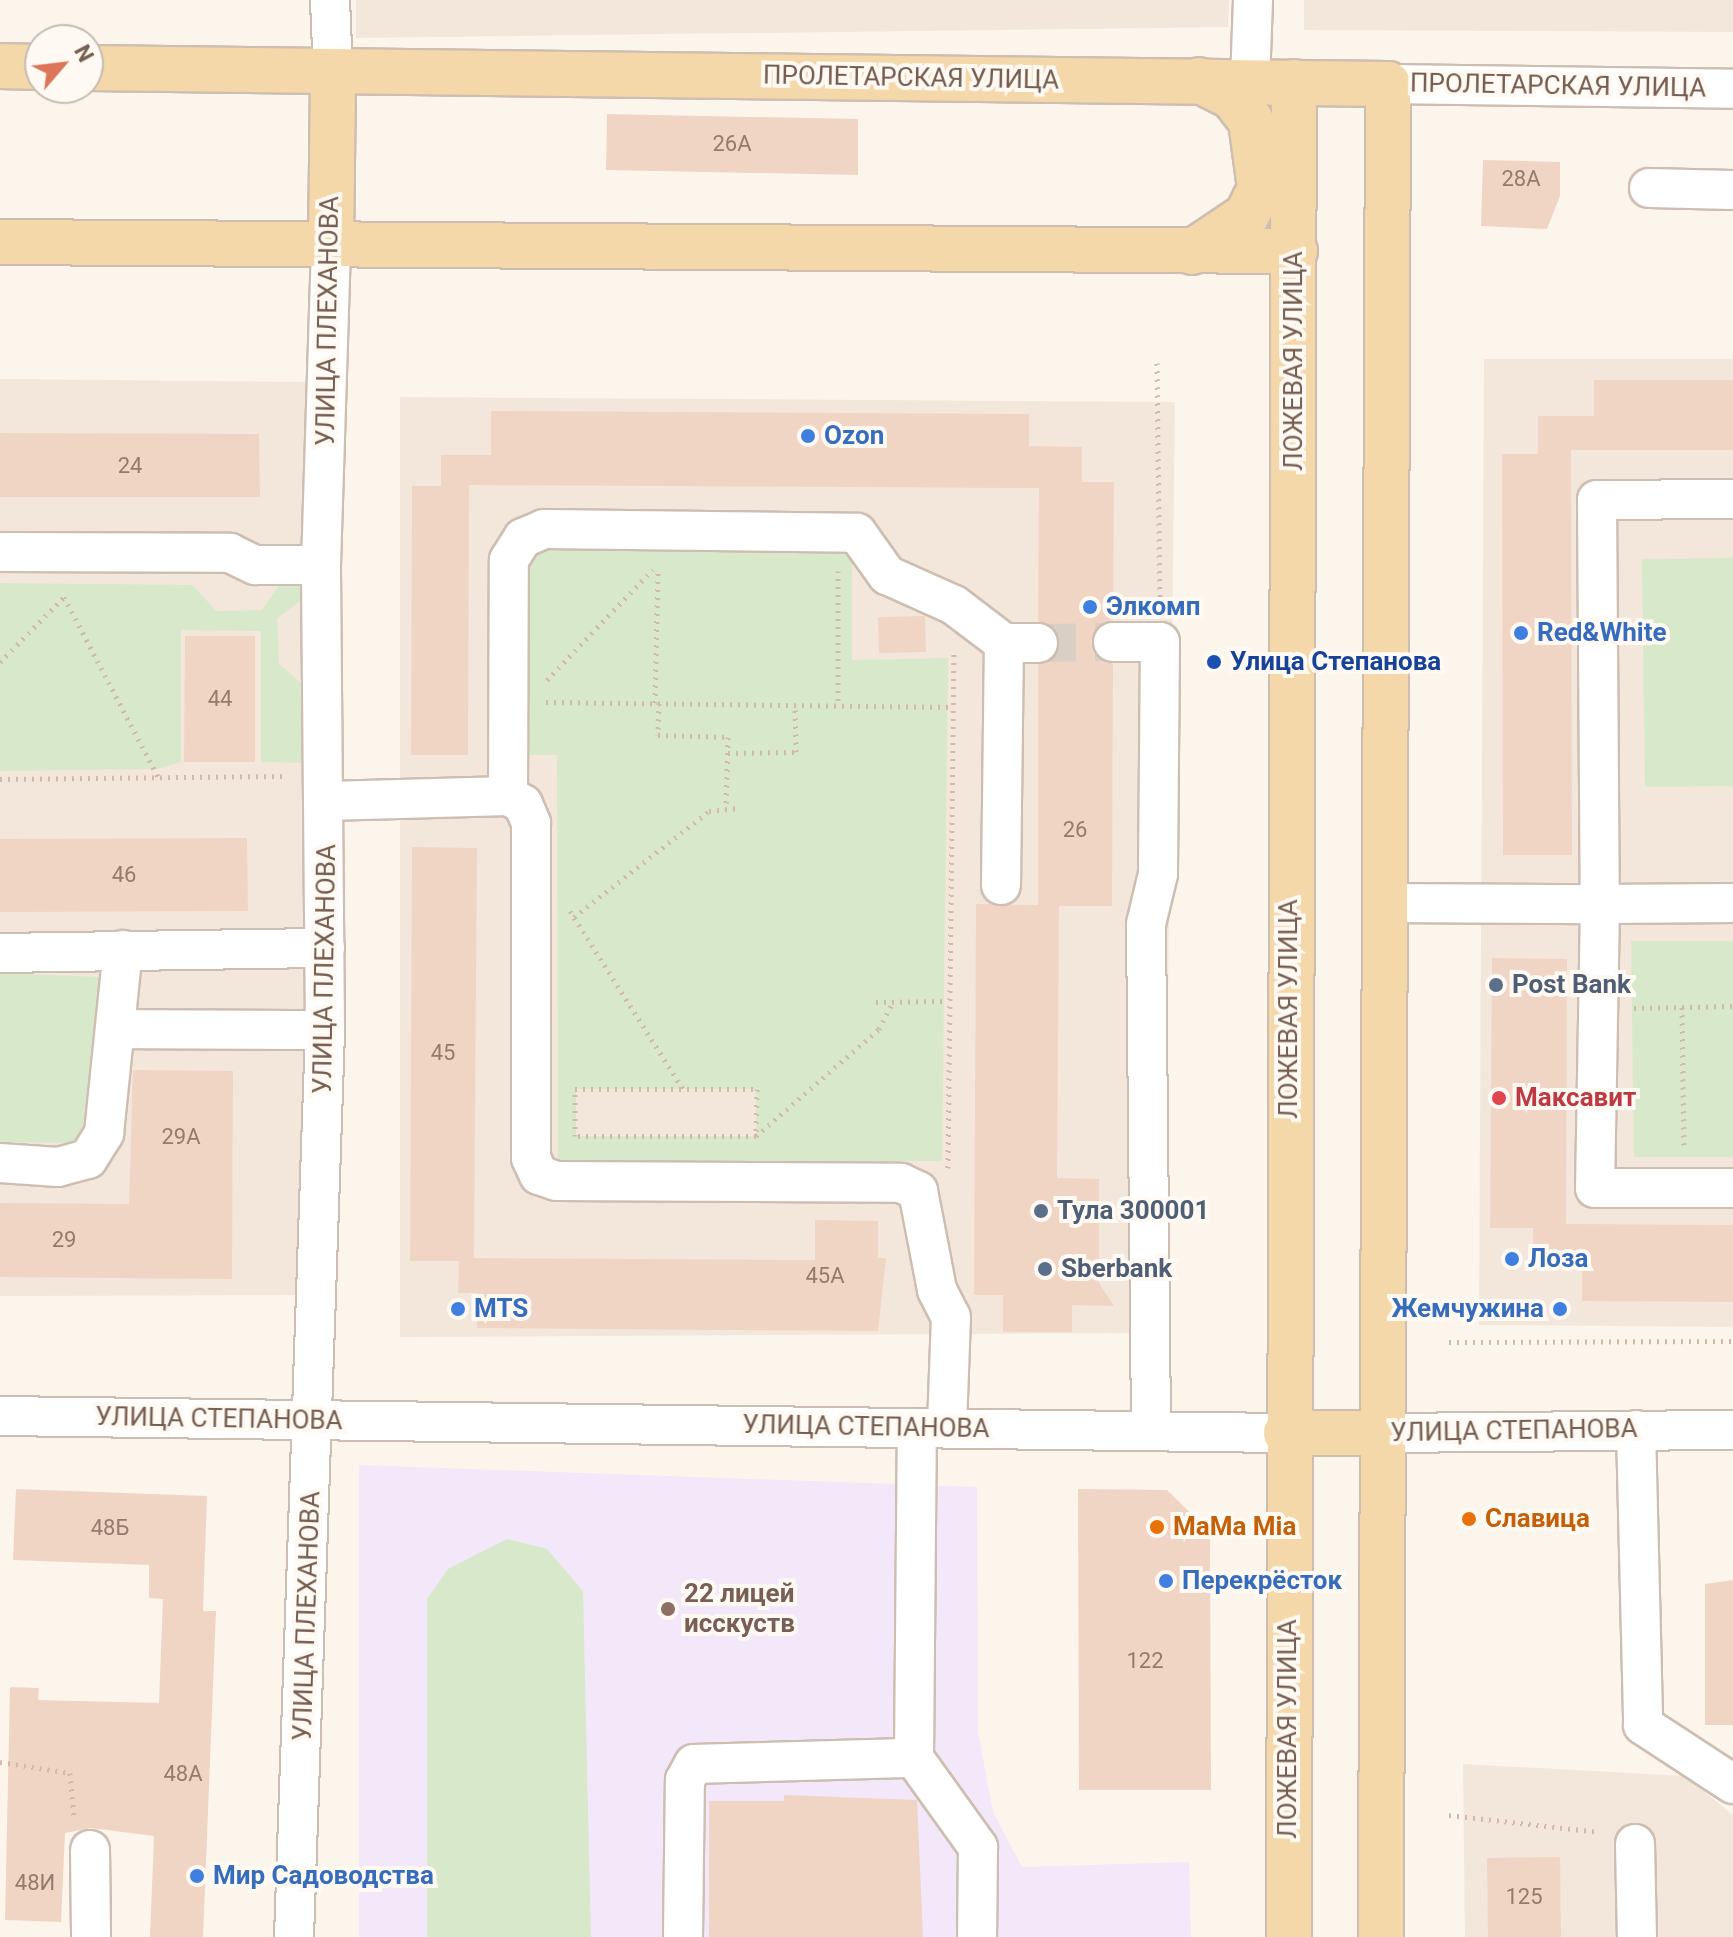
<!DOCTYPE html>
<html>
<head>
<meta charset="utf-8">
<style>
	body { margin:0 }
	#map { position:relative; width:1733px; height:1937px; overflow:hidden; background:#fcf5ec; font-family:Roboto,sans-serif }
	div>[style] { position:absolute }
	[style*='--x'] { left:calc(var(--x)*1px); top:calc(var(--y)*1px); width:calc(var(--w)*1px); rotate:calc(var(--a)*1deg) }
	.residential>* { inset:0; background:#f3e7db }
	.education>* { inset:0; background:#f2e8f9 }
	.green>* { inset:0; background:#d7e9ca }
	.building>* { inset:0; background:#f0d5c5 }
	.minor-tunnel>* { height:38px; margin-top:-19px; transform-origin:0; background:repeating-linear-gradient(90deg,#dacfc5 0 38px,transparent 0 57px) }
	.path>* { height:5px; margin-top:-2.5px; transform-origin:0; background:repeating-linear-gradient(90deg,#d5b9a8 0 2px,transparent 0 8px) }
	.roads { filter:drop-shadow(2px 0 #cebeb1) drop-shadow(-2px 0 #cebeb1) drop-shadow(0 2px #cebeb1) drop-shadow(0 -2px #cebeb1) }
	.minor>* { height:38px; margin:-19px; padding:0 19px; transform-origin:19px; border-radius:19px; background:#fff }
	.major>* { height:44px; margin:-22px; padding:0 22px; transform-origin:22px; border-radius:22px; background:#f5d8aa }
	.dots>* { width:22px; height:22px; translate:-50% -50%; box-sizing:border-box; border:4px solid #fef9f3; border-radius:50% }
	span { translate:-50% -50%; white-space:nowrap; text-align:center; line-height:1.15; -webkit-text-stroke:8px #fef9f3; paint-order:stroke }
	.number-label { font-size:22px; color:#947b6c }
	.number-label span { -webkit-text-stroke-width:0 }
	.street-label { font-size:26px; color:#765d4f }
	.shop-label { font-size:26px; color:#366cbe; font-weight:700 }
	.left { translate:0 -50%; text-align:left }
	.right { translate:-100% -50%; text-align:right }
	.transit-label { font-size:26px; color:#164399; font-weight:700 }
	.service-label { font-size:26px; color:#4e5e75; font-weight:700 }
	.health-label { font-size:26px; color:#be3a42; font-weight:700 }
	.food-label { font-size:26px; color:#c56008; font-weight:700 }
	.education-label { font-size:26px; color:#785e54; font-weight:700 }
	.north { position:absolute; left:24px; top:24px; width:80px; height:80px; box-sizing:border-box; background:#fef9f3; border:2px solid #c8bbb1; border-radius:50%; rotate:62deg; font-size:22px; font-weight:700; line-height:32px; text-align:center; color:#765d4f }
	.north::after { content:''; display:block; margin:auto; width:28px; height:36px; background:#dd755a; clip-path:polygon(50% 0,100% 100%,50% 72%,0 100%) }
</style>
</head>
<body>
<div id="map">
	<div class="residential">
		<i style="clip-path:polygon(356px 0,1229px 0,1228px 27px,356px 38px)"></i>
		<i style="clip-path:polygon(1304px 0,1733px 0,1733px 32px,1304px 30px)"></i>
		<i style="clip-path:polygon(1484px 359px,1733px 359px,1733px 1327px,1479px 1325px)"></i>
		<i style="clip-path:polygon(0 379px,312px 382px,308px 1295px,0 1296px)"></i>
		<i style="clip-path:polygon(400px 397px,1175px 402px,1164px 1333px,400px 1337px)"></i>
		<i style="clip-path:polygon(1463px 1764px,1685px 1776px,1733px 1815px,1733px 1937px,1465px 1937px)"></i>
	</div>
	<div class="education">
		<i style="clip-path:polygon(359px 1465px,977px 1487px,978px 1732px,993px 1812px,1022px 1867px,1189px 1862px,1191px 1937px,359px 1937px)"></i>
	</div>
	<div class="green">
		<i style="clip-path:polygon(evenodd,536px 547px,843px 547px,852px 554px,852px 660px,948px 658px,942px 1161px,558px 1161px,557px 755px,518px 755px,520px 561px,536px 547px,576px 1089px,756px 1089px,756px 1136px,576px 1136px,576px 1089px)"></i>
		<i style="clip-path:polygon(1733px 558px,1733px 786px,1645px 787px,1642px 559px)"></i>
		<i style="clip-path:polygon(0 583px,193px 585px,216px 611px,262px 610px,280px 584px,305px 583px,305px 598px,277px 618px,279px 664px,309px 690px,307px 763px,261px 762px,261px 631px,181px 630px,181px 762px,158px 769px,0 771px)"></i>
		<i style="clip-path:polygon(1631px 941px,1733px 941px,1733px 1157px,1634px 1157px)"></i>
		<i style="clip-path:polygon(0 973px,101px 977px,107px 989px,87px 1143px,0 1142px)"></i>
		<i style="clip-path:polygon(507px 1539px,547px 1549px,583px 1591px,591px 1937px,427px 1937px,427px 1599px,448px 1569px)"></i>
	</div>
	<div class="building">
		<i style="clip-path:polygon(607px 114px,858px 119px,858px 175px,606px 170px)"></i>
		<i style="clip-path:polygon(1483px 160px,1560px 162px,1560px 196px,1547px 229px,1481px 226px)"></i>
		<i style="clip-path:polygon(1594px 380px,1733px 380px,1733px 450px,1571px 450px,1572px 855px,1503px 855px,1502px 454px,1538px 454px,1538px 416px,1594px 416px)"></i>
		<i style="clip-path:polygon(491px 411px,1029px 414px,1029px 446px,1082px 447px,1082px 482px,1114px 482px,1113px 620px,1101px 623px,1091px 641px,1094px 654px,1113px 664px,1112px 906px,1059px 906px,1057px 1178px,1099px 1179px,1099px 1283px,1114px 1306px,1072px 1305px,1072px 1332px,1003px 1332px,1003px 1295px,974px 1295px,976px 904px,1038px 905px,1038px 665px,1060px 644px,1057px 631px,1038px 621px,1039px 488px,469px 485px,468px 755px,411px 755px,412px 486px,441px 486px,441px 455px,491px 455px)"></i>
		<i style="clip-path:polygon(0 433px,259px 434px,260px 497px,0 497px)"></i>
		<i style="clip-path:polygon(925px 616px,926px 652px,879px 653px,878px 617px)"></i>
		<i style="clip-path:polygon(185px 636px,255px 636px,255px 762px,184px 762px)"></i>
		<i style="clip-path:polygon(247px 838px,248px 911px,0 912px,0 839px)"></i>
		<i style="clip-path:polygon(412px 847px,477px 848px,474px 1258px,815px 1260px,815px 1220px,878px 1221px,878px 1258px,886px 1258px,878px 1331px,477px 1328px,478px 1293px,458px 1293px,459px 1261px,410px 1261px)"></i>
		<i style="clip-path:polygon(1492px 958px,1567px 959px,1566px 1224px,1733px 1225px,1733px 1302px,1582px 1301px,1582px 1265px,1533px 1265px,1533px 1228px,1490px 1228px)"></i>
		<i style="clip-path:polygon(133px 1070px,233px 1071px,232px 1279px,0 1277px,0 1203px,129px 1204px)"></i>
		<i style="clip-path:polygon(16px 1489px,207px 1496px,203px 1611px,216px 1611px,203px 1937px,150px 1937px,154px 1836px,91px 1828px,65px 1833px,61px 1922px,5px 1920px,10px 1687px,39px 1688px,38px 1700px,159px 1703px,163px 1599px,149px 1598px,149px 1565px,13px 1560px)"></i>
		<i style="clip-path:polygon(1078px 1489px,1167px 1490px,1210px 1532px,1211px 1790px,1079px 1790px)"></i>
		<i style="clip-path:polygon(1733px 1580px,1733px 1725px,1705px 1725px,1705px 1584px)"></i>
		<i style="clip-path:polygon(784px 1795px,917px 1800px,923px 1937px,709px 1937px,709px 1801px,784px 1801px)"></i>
		<i style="clip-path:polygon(1560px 1857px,1561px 1937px,1488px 1937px,1487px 1858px)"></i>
	</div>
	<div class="minor-tunnel">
		<i style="--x:1038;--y:643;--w:75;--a:-0.8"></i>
	</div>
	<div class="path">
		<i style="--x:1157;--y:363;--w:242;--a:89.3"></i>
		<i style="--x:838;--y:571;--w:135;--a:90"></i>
		<i style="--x:0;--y:662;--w:91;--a:-45.4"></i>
		<i style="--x:64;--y:597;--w:203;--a:62.4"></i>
		<i style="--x:547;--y:680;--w:153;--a:-46.3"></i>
		<i style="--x:546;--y:702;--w:407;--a:0.7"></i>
		<i style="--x:655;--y:703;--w:135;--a:-88.7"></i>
		<i style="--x:659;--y:703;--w:32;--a:92"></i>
		<i style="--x:658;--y:735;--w:70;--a:1.6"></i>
		<i style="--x:728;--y:737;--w:72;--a:91.6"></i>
		<i style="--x:728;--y:753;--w:68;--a:-0.8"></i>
		<i style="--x:796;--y:752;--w:47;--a:-91.2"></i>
		<i style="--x:0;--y:779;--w:287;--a:-0.6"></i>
		<i style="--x:570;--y:911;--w:211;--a:57.6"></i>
		<i style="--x:574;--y:917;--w:172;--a:-38.1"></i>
		<i style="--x:709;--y:811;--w:27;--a:-6"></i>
		<i style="--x:876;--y:1002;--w:72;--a:-0.8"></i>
		<i style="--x:1682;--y:1007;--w:143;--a:89.2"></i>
		<i style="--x:1634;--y:1008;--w:99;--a:-1.2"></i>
		<i style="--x:575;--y:1089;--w:182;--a:0"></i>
		<i style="--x:757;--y:1089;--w:47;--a:91.2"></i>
		<i style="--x:756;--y:1136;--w:181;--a:180"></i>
		<i style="--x:575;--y:1136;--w:47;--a:-90"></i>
		<i style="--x:756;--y:1136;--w:163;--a:-41"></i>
		<i style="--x:879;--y:1029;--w:30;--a:-63"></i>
		<i style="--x:948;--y:1168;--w:518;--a:-89.34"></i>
		<i style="--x:1449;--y:1342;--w:284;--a:-0.2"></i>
		<i style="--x:0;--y:1762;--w:71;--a:8.9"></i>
		<i style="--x:70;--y:1773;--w:45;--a:84.9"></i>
		<i style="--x:1449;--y:1815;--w:151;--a:6.5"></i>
	</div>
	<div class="roads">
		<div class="minor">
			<i style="--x:330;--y:0;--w:73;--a:87.6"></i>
			<i style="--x:1250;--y:82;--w:82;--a:-87.9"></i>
			<i style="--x:1388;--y:84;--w:345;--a:0.8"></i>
			<i style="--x:1649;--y:188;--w:84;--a:1.4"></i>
			<i style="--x:1733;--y:499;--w:136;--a:179.6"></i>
			<i style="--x:1597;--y:500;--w:404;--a:89.6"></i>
			<i style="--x:1600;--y:904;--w:133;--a:-0.4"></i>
			<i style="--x:0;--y:552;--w:230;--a:0.2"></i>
			<i style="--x:230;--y:553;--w:28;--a:26"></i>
			<i style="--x:255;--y:565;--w:66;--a:0"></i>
			<i style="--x:1113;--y:642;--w:47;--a:0"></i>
			<i style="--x:1160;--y:642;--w:232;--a:90.5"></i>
			<i style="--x:1158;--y:874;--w:51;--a:103.5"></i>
			<i style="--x:1146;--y:924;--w:507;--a:89.43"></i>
			<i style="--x:508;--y:796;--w:236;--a:-89.8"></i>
			<i style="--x:509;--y:560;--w:26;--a:-58"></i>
			<i style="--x:523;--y:538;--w:23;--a:-23"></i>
			<i style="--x:544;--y:529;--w:313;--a:0.7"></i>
			<i style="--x:857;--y:533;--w:52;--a:54.5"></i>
			<i style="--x:887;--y:575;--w:73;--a:24.1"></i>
			<i style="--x:954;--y:605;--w:63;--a:37.2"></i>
			<i style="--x:1004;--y:643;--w:34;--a:0"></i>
			<i style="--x:327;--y:801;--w:181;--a:-1.6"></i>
			<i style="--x:508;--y:796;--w:17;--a:28"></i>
			<i style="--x:523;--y:804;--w:21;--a:67"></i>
			<i style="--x:531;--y:823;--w:335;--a:90"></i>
			<i style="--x:531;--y:1158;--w:19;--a:65"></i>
			<i style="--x:539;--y:1175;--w:18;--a:19"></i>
			<i style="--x:556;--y:1181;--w:345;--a:0.3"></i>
			<i style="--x:901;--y:1183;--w:19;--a:25"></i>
			<i style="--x:918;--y:1191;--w:101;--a:79.1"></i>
			<i style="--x:937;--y:1290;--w:30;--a:63"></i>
			<i style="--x:951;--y:1317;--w:111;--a:92.1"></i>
			<i style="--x:1001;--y:885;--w:242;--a:-89.3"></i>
			<i style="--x:1385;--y:903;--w:215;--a:0.3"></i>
			<i style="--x:1600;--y:904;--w:284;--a:91"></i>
			<i style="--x:1595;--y:1188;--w:138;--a:0"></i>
			<i style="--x:0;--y:953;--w:325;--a:-0.9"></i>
			<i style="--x:120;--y:1029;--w:205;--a:0.3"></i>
			<i style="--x:0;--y:1163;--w:58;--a:3.9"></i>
			<i style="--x:58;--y:1167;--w:31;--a:-15"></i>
			<i style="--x:88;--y:1159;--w:31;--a:-58"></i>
			<i style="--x:104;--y:1133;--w:184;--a:-84.1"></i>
			<i style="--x:0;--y:1416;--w:1286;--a:0.76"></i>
			<i style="--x:1636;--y:1430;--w:295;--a:88.6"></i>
			<i style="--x:1643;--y:1725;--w:108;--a:33.2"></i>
			<i style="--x:1382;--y:1433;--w:351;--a:-0.5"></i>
			<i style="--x:914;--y:1758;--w:110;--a:54.3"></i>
			<i style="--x:978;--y:1847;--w:90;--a:90.6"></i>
			<i style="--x:1635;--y:1844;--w:93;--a:88.8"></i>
			<i style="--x:90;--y:1850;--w:87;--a:89.3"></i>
			<i style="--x:294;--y:1937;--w:908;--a:-88.04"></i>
			<i style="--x:325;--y:1030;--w:465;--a:-90.5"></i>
			<i style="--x:321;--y:565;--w:321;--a:-88.2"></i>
			<i style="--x:683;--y:1937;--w:157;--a:-89.3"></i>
			<i style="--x:685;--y:1780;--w:18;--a:-61"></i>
			<i style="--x:694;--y:1764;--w:220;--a:-1.6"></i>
			<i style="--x:914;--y:1758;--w:330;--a:-89.5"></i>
		</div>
		<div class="major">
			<i style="--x:0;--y:66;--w:40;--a:1.4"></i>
			<i style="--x:88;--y:68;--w:1300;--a:0.71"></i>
			<i style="--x:1388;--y:84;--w:1853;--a:90.22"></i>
			<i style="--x:0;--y:242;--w:1295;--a:0.4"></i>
			<i style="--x:331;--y:244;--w:171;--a:-89.3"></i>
			<i style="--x:1192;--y:252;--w:66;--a:-33.9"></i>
			<i style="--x:1247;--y:215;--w:30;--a:-64"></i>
			<i style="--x:1260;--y:188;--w:68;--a:-97.7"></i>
			<i style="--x:1251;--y:121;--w:31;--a:-128"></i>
			<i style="--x:1232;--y:97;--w:37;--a:-153"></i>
			<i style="--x:1286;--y:1433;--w:96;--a:0"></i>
			<i style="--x:1289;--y:1937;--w:1855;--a:-89.85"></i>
		</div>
	</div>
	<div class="dots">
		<i style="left:808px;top:436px;background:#3f7fe0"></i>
		<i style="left:1090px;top:607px;background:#3f7fe0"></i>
		<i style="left:1521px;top:633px;background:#3f7fe0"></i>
		<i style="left:1214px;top:662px;background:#1a4fb4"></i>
		<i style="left:1496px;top:985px;background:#5c6f8a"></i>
		<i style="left:1499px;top:1098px;background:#e0444e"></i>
		<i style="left:1041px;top:1211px;background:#5c6f8a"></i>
		<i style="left:1512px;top:1259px;background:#3f7fe0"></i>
		<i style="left:1045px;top:1269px;background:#5c6f8a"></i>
		<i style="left:458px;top:1309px;background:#3f7fe0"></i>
		<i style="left:1560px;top:1309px;background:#3f7fe0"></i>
		<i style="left:1469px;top:1519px;background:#e8710a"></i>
		<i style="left:1157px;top:1527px;background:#e8710a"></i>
		<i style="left:1166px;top:1581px;background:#3f7fe0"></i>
		<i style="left:668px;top:1609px;background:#8d6e63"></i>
		<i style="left:197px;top:1876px;background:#3f7fe0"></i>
	</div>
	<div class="number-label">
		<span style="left:732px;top:144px">26А</span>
		<span style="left:1521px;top:179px">28А</span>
		<span style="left:130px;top:466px">24</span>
		<span style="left:220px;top:699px">44</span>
		<span style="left:1075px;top:830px">26</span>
		<span style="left:124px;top:875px">46</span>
		<span style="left:443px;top:1053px">45</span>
		<span style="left:181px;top:1137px">29А</span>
		<span style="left:64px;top:1240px">29</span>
		<span style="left:825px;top:1276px">45А</span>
		<span style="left:110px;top:1528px">48Б</span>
		<span style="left:1145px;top:1661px">122</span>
		<span style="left:183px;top:1774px">48А</span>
		<span style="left:35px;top:1883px">48И</span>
		<span style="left:1524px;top:1897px">125</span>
	</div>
	<div class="street-label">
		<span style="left:911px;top:78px;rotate:1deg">ПРОЛЕТАРСКАЯ УЛИЦА</span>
		<span style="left:1558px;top:86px;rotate:1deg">ПРОЛЕТАРСКАЯ УЛИЦА</span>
		<span style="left:328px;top:321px;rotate:-89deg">УЛИЦА ПЛЕХАНОВА</span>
		<span style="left:1294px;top:361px;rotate:-90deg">ЛОЖЕВАЯ УЛИЦА</span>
		<span style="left:325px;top:969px;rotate:-89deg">УЛИЦА ПЛЕХАНОВА</span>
		<span style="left:1289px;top:1009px;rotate:-90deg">ЛОЖЕВАЯ УЛИЦА</span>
		<span style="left:219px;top:1419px;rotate:1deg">УЛИЦА СТЕПАНОВА</span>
		<span style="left:866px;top:1427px;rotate:1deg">УЛИЦА СТЕПАНОВА</span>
		<span style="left:1514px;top:1431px;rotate:-1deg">УЛИЦА СТЕПАНОВА</span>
		<span style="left:307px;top:1616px;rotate:-88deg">УЛИЦА ПЛЕХАНОВА</span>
		<span style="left:1288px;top:1729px;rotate:-90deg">ЛОЖЕВАЯ УЛИЦА</span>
	</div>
	<div class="shop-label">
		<span class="left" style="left:824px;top:436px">Ozon</span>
		<span class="left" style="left:1106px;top:607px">Элкомп</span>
		<span class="left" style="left:1537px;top:633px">Red&amp;White</span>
		<span class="left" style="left:1528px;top:1259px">Лоза</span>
		<span class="left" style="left:474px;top:1309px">MTS</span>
		<span class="right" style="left:1544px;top:1309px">Жемчужина</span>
		<span class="left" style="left:1182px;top:1581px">Перекрёсток</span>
		<span class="left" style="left:213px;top:1876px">Мир Садоводства</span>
	</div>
	<div class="transit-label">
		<span class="left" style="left:1230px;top:662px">Улица Степанова</span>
	</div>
	<div class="service-label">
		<span class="left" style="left:1512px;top:985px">Post Bank</span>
		<span class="left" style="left:1057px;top:1211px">Тула 300001</span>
		<span class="left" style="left:1061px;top:1269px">Sberbank</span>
	</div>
	<div class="health-label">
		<span class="left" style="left:1515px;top:1098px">Максавит</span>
	</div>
	<div class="food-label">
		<span class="left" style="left:1485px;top:1519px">Славица</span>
		<span class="left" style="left:1173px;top:1527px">MaMa Mia</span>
	</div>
	<div class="education-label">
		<span class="left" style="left:684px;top:1609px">22 лицей<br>исскуств</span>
	</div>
	<div class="north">N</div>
</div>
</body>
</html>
